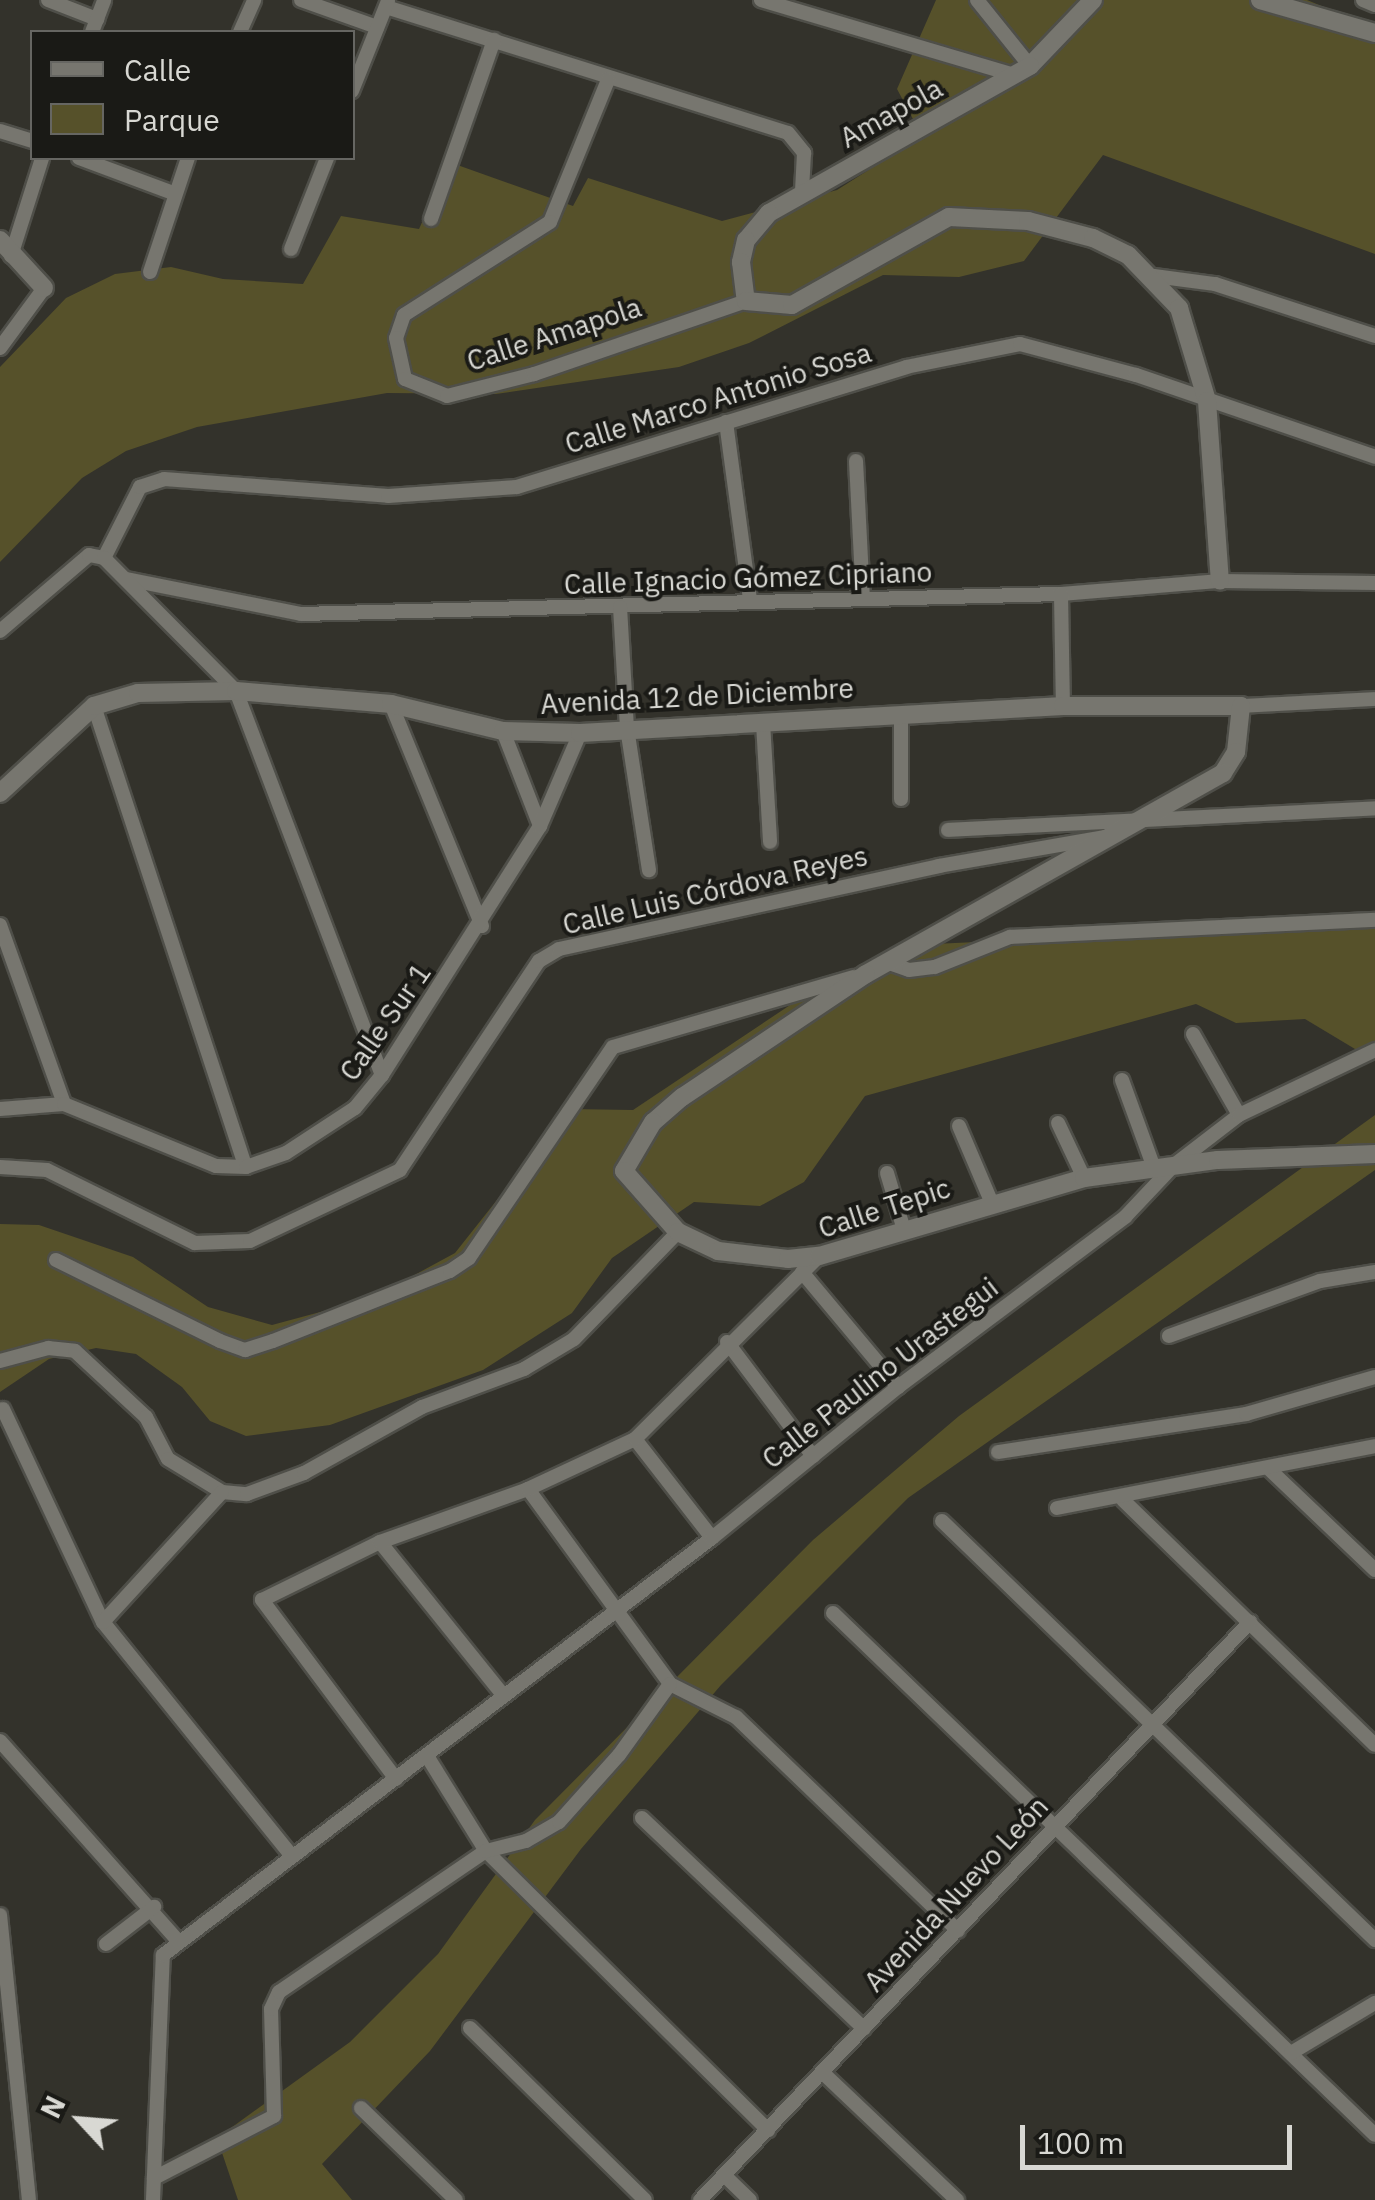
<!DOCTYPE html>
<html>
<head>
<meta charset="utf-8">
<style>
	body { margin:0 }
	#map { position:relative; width:1375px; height:2200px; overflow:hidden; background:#33322b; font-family:"IBM Plex Sans",sans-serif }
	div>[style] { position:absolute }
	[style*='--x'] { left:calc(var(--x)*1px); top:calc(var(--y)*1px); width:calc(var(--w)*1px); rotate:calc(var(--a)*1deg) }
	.green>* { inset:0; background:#56512a }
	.roads { filter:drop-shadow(2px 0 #4f4f49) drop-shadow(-2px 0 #4f4f49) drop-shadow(0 2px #4f4f49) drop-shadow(0 -2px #4f4f49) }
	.minor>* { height:14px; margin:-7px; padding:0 7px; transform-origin:7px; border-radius:7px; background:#77766f }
	.tertiary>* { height:18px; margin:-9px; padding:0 9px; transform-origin:9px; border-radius:9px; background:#77766f }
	span { translate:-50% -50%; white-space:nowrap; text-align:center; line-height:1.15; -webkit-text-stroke:8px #1a1a16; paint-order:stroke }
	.street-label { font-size:28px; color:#d8d8d3 }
	.legend { position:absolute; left:30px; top:30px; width:325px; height:130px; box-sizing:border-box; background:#1a1a16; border:2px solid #666662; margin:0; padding:12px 18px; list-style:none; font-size:30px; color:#d8d8d3 }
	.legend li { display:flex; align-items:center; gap:20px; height:50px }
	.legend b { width:50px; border:2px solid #666662 }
	.north { position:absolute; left:30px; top:2070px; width:100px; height:100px; -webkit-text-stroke:8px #1a1a16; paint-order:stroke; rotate:296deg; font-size:28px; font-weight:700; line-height:40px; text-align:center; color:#d8d8d3 }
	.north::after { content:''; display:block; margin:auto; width:35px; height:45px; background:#d8d8d3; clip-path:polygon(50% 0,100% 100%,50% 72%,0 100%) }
	.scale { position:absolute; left:1020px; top:2125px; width:272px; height:45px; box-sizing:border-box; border:5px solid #d8d8d3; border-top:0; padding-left:12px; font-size:30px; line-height:35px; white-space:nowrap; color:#d8d8d3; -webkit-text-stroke:8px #1a1a16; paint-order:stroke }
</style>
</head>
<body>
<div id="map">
	<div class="green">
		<i style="clip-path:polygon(936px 0,1307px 0,1375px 28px,1375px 254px,1103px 155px,1024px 261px,959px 277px,883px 275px,749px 343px,679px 367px,496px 394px,387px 393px,197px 427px,126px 451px,82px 478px,0 562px,0 367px,66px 298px,115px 274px,171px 267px,223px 279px,303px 284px,341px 216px,419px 229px,449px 162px,573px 206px,588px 178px,722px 221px,837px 190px,922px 136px,897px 89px)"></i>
		<i style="clip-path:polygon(1375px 923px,1375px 1061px,1305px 1019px,1236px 1023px,1196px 1004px,865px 1096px,804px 1182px,760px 1206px,694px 1202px,612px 1258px,572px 1313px,483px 1370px,330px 1425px,246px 1436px,210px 1421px,182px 1387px,136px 1354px,96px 1348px,49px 1359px,0 1392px,0 1224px,39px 1225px,133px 1257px,208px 1307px,272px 1325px,372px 1298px,455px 1253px,569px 1109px,633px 1110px,832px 977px,934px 944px)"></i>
		<i style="clip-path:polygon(1375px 1115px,1375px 1170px,908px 1498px,721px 1685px,581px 1849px,430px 2051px,322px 2164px,352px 2200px,238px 2200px,217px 2138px,350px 2042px,438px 1954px,535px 1820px,813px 1540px,959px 1416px)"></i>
	</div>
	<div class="roads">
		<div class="minor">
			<i style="--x:48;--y:0;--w:53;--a:21.2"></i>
			<i style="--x:301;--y:0;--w:81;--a:19.6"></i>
			<i style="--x:761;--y:0;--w:265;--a:16.5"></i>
			<i style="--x:977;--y:0;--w:85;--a:51.2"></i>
			<i style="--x:1363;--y:0;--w:13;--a:23"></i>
			<i style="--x:386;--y:7;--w:421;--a:17.4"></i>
			<i style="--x:788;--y:133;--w:26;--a:51"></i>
			<i style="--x:804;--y:153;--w:36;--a:93"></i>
			<i style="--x:92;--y:32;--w:34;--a:-69"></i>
			<i style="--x:240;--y:32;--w:35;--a:-66"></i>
			<i style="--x:608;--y:80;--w:153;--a:112.2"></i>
			<i style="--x:550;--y:222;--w:173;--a:147.5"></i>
			<i style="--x:404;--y:315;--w:24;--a:109"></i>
			<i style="--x:396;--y:338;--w:42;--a:77.6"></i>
			<i style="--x:405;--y:379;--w:45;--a:22"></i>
			<i style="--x:447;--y:396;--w:90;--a:-14.2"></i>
			<i style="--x:534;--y:374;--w:224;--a:-19"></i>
			<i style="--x:352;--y:91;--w:97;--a:-68.2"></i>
			<i style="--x:0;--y:131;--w:34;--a:17"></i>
			<i style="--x:79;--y:158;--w:100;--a:20.4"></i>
			<i style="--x:431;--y:219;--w:190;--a:-70.6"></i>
			<i style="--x:291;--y:249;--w:98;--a:-68.4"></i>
			<i style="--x:11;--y:256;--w:103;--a:-72.4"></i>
			<i style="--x:150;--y:272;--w:120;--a:-71.6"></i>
			<i style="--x:1154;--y:276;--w:62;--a:7.5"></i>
			<i style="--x:1215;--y:284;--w:168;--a:18"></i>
			<i style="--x:0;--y:348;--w:74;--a:-53.7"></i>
			<i style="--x:726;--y:422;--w:180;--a:82.3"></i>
			<i style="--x:856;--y:461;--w:137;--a:87.1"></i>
			<i style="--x:104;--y:558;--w:80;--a:-63.1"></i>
			<i style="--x:140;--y:487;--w:25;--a:-18"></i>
			<i style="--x:164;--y:479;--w:225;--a:4.3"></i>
			<i style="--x:388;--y:496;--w:129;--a:-4"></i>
			<i style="--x:517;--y:487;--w:407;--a:-17.1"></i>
			<i style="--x:906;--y:367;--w:116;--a:-11.4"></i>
			<i style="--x:1020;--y:344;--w:120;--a:15"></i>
			<i style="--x:1136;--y:375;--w:253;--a:18.9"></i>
			<i style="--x:126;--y:579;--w:178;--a:11.3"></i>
			<i style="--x:301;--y:614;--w:760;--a:-1.51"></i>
			<i style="--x:1061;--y:594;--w:160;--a:-4.7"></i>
			<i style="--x:1220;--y:581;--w:155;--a:0.7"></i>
			<i style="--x:1061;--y:594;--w:112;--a:89"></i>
			<i style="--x:620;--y:607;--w:121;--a:86.7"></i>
			<i style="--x:627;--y:728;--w:144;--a:81.2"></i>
			<i style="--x:0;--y:631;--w:117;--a:-40.5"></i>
			<i style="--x:89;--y:555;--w:15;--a:11"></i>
			<i style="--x:104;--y:558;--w:187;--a:45.2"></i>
			<i style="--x:236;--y:691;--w:411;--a:69.2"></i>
			<i style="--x:391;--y:704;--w:240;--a:67.7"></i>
			<i style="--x:94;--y:706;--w:485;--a:71.8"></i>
			<i style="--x:1241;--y:706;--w:134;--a:-3"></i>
			<i style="--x:763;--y:723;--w:119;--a:86.6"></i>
			<i style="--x:503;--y:731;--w:102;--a:68.7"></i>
			<i style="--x:901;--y:799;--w:85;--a:-90"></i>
			<i style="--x:948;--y:830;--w:428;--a:-2.9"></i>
			<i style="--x:0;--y:925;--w:190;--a:70.3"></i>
			<i style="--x:886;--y:962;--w:24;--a:19"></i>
			<i style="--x:909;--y:970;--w:26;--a:-7"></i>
			<i style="--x:935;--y:967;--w:81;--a:-21.8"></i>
			<i style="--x:1010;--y:937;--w:365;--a:-2.7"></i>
			<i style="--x:1193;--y:1034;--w:93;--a:60.4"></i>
			<i style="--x:1122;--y:1080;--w:94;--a:70"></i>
			<i style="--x:0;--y:1109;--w:64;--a:-4.5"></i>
			<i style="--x:64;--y:1104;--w:164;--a:22.2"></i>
			<i style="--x:216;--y:1166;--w:30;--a:2"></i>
			<i style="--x:246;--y:1167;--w:42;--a:-19.3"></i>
			<i style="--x:286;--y:1153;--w:82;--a:-33.1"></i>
			<i style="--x:355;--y:1108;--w:43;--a:-50.7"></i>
			<i style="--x:382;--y:1075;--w:295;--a:-57.6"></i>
			<i style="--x:540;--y:826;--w:101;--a:-66.7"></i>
			<i style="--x:1058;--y:1123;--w:61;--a:64.7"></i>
			<i style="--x:959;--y:1126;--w:82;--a:66.9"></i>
			<i style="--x:0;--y:1167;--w:47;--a:3.7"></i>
			<i style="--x:47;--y:1170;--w:165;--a:26.3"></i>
			<i style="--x:195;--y:1243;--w:55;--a:-2.1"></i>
			<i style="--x:250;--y:1241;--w:166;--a:-25.3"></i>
			<i style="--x:400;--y:1170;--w:251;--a:-56.4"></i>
			<i style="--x:539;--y:961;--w:23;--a:-31"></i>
			<i style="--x:559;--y:949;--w:389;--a:-12.3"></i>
			<i style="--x:939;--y:866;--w:169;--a:-9.9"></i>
			<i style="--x:887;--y:1173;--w:59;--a:73.4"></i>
			<i style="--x:56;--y:1260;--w:183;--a:26.3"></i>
			<i style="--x:220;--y:1341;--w:27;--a:20"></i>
			<i style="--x:245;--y:1350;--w:29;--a:-18"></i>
			<i style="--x:273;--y:1341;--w:190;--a:-21.6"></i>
			<i style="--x:450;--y:1271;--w:23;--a:-34"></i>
			<i style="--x:469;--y:1258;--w:255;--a:-55.7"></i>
			<i style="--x:613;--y:1047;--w:251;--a:-16.2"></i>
			<i style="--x:802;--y:1272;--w:150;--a:50.1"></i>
			<i style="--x:1169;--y:1336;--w:161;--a:-20"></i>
			<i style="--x:1320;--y:1281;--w:56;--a:-9.3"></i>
			<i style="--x:727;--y:1342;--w:143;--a:53"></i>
			<i style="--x:0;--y:1361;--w:50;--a:-15.2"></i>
			<i style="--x:48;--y:1348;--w:27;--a:6"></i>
			<i style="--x:75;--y:1351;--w:97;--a:42.9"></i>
			<i style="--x:146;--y:1417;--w:47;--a:62.4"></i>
			<i style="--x:168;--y:1459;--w:63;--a:31.4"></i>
			<i style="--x:222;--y:1492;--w:25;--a:5"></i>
			<i style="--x:247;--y:1494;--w:61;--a:-20.2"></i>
			<i style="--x:304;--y:1473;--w:135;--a:-29.2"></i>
			<i style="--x:422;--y:1407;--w:109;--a:-20.4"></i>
			<i style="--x:524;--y:1369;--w:58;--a:-31"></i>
			<i style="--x:574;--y:1339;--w:149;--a:-45.8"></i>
			<i style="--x:3;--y:1409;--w:235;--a:64.9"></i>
			<i style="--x:103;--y:1622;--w:301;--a:51.1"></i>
			<i style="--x:635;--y:1439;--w:125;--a:52.1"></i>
			<i style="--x:998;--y:1452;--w:251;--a:-8.7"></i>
			<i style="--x:1246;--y:1414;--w:134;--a:-16"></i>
			<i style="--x:1268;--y:1468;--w:148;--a:43.6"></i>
			<i style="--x:528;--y:1489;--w:241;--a:53.9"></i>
			<i style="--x:670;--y:1684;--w:74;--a:26.6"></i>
			<i style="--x:736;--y:1717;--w:308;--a:43.9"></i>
			<i style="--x:1123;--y:1500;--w:351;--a:44.2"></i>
			<i style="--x:1057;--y:1508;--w:324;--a:-11"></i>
			<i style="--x:942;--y:1521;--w:603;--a:44.06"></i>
			<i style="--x:380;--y:1542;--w:196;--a:51.2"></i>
			<i style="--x:833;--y:1613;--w:752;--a:43.92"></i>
			<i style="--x:103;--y:1622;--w:176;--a:-47.5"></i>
			<i style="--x:0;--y:1741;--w:269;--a:48.3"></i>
			<i style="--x:427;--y:1756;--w:112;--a:58.2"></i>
			<i style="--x:486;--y:1851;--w:397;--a:44.7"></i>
			<i style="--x:396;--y:1779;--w:224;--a:-126.8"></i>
			<i style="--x:262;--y:1600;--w:131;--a:-26.2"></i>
			<i style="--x:380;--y:1542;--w:157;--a:-19.7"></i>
			<i style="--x:528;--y:1489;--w:118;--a:-25"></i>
			<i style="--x:635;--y:1439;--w:260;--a:-44.8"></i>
			<i style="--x:642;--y:1818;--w:306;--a:43.5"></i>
			<i style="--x:0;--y:1915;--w:286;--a:84.2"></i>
			<i style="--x:106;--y:1944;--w:61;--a:-37.6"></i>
			<i style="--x:470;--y:2028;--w:245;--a:44.5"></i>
			<i style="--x:1291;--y:2053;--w:98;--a:-30.8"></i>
			<i style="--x:823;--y:2073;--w:185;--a:43.5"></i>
			<i style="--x:361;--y:2108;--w:132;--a:44.1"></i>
			<i style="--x:724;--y:2175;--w:36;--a:44"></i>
			<i style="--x:154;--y:2178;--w:135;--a:-27.3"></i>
			<i style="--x:274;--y:2116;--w:107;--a:-91.6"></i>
			<i style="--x:271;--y:2009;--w:19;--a:-65"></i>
			<i style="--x:279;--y:1992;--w:250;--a:-34.3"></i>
			<i style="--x:486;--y:1851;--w:41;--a:-14"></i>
			<i style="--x:526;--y:1841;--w:38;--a:-30"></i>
			<i style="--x:559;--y:1822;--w:90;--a:-48.2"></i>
			<i style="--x:619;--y:1755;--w:87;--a:-54.3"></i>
			<i style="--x:153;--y:2200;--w:245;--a:-87.7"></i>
			<i style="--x:163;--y:1955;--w:689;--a:-37.22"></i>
			<i style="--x:712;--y:1538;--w:240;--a:-39.1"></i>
			<i style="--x:898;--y:1387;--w:284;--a:-36.8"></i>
			<i style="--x:1125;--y:1217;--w:71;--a:-46.7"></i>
			<i style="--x:1174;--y:1165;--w:82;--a:-37.6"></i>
			<i style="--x:1239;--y:1115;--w:151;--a:-25.5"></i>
			<i style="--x:700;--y:2200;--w:798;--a:-46.42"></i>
		</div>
		<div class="tertiary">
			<i style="--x:1093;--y:0;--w:91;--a:133.7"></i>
			<i style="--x:1030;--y:66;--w:300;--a:150.6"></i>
			<i style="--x:769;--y:213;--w:35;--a:130"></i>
			<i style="--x:746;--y:240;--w:23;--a:103"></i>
			<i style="--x:741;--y:262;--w:39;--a:83"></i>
			<i style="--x:746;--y:301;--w:46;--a:5"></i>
			<i style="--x:792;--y:305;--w:180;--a:-29.3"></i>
			<i style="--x:949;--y:217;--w:79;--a:2.9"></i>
			<i style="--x:1028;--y:221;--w:67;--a:14.7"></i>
			<i style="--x:1093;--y:238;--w:39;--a:26"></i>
			<i style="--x:1128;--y:255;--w:74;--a:46.1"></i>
			<i style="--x:1179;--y:308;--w:97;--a:73.2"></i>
			<i style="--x:1207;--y:401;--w:180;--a:85.9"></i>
			<i style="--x:1260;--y:0;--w:120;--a:16"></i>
			<i style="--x:0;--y:240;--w:65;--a:47.5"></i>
			<i style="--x:0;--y:793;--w:128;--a:-42.8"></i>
			<i style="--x:94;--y:706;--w:46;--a:-16.5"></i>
			<i style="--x:138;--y:693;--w:98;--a:-1.2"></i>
			<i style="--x:236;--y:691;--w:156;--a:4.8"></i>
			<i style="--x:391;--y:704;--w:115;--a:13.6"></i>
			<i style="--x:503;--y:731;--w:77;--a:1.5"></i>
			<i style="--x:580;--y:733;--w:484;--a:-3.2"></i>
			<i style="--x:1063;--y:706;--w:178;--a:0"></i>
			<i style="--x:1241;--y:706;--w:46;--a:96.2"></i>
			<i style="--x:1236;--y:752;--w:25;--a:122"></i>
			<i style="--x:1223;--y:773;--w:410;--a:150.6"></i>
			<i style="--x:866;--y:974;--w:221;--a:146.2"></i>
			<i style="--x:682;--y:1097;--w:38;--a:139"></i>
			<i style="--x:653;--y:1122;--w:57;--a:120.6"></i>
			<i style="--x:624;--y:1171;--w:81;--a:48.5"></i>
			<i style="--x:678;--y:1232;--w:44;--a:25.4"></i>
			<i style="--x:718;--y:1251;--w:70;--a:6.5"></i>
			<i style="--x:788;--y:1259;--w:31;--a:-6"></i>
			<i style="--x:819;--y:1256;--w:276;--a:-16.4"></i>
			<i style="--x:1084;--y:1178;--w:135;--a:-7.7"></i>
			<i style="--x:1218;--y:1160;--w:157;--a:-2.2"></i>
		</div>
	</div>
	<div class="street-label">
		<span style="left:891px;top:113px;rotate:-29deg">Amapola</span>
		<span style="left:554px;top:334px;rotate:-18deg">Calle Amapola</span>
		<span style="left:718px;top:398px;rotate:-17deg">Calle Marco Antonio Sosa</span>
		<span style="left:748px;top:578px;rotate:-2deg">Calle Ignacio Gómez Cipriano</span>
		<span style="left:697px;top:696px;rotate:-3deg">Avenida 12 de Diciembre</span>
		<span style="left:715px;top:890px;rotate:-13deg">Calle Luis Córdova Reyes</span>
		<span style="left:385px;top:1022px;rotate:-55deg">Calle Sur 1</span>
		<span style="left:884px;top:1208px;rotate:-18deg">Calle Tepic</span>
		<span style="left:880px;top:1373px;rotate:-38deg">Calle Paulino Urastegui</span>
		<span style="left:956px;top:1894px;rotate:-47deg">Avenida Nuevo León</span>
	</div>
	<ul class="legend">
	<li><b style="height:12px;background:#77766f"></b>Calle</li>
	<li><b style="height:28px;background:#56512a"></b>Parque</li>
	</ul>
	<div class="north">N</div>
	<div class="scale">100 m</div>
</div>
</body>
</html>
